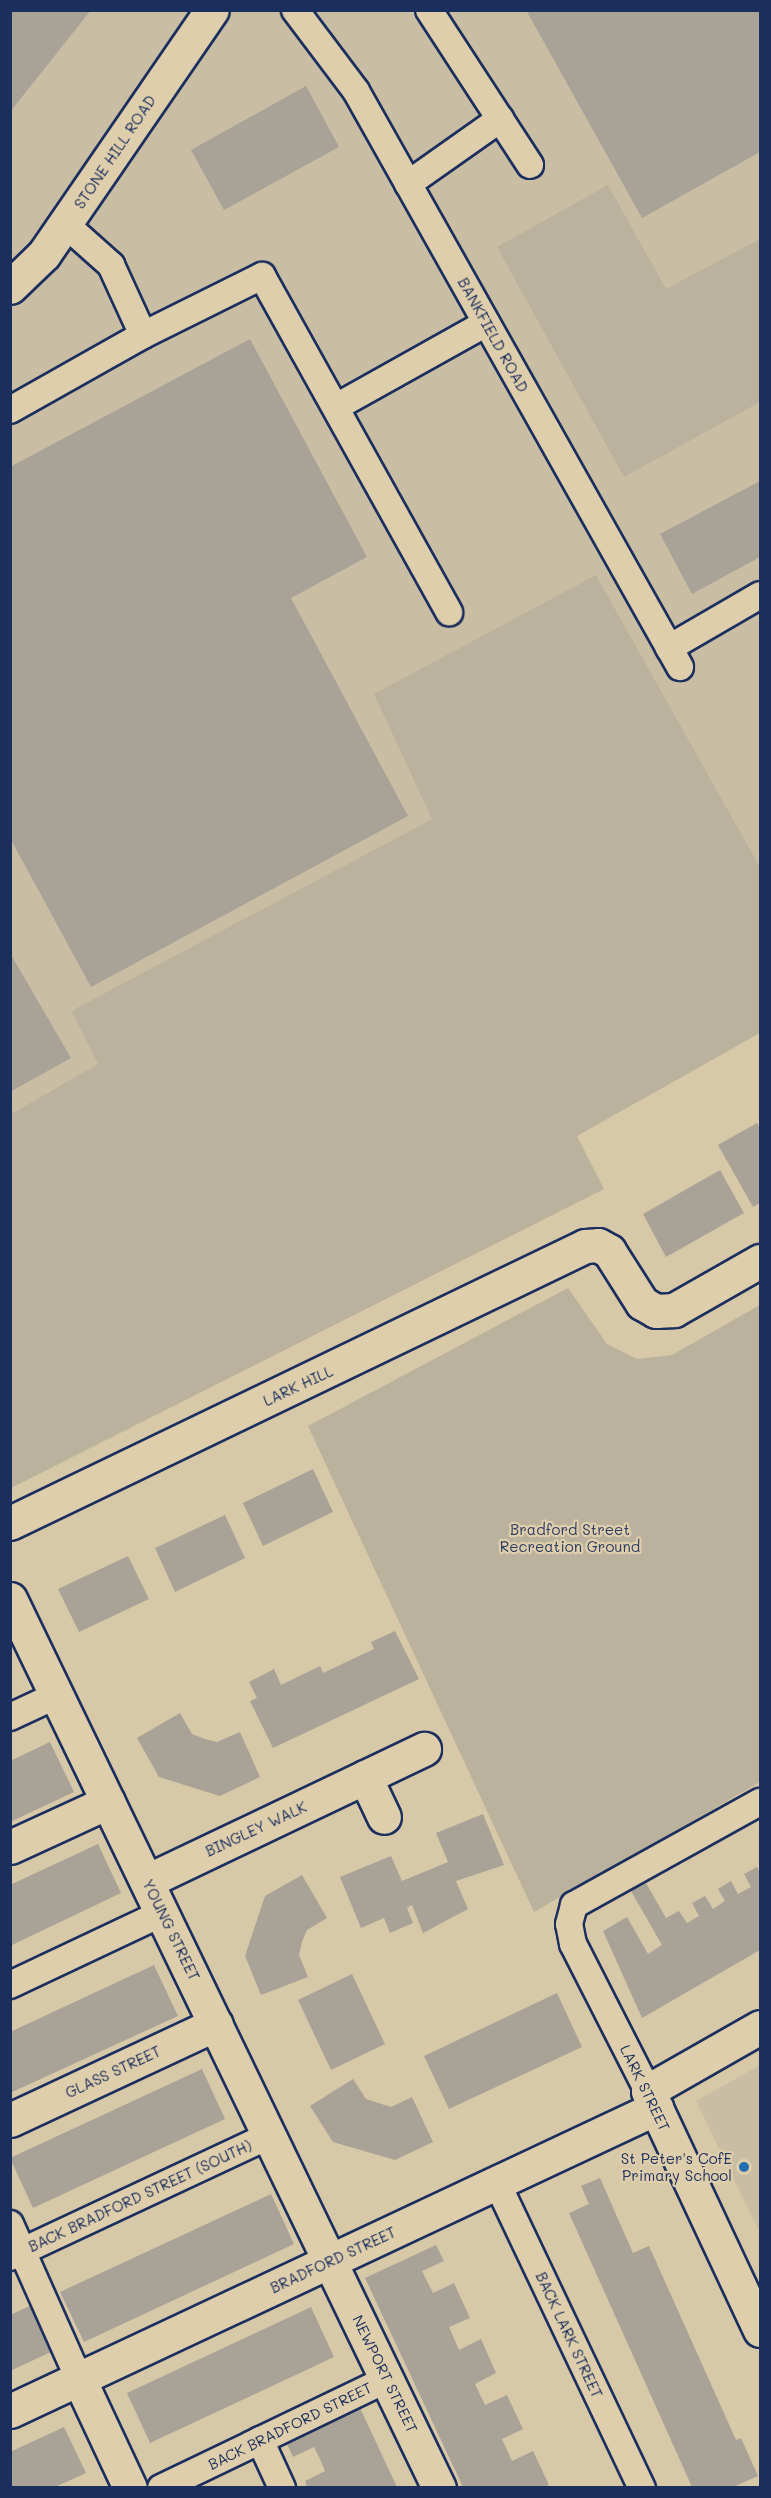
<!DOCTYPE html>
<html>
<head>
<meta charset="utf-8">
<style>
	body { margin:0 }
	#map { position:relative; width:771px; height:2498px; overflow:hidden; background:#d7c8a8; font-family:Mali,sans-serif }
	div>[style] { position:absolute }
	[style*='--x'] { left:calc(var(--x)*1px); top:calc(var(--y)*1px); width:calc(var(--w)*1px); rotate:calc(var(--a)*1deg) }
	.built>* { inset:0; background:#c9bda3 }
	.green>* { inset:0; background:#bbb29d }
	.building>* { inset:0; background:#a9a296 }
	.roads { filter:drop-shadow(2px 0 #1b2f5e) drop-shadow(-2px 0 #1b2f5e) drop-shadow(0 2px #1b2f5e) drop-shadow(0 -2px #1b2f5e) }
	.service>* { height:26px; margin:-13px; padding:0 13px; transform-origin:13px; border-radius:13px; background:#dfceab }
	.minor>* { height:33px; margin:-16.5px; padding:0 16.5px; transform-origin:16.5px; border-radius:16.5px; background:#dfceab }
	.dots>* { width:16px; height:16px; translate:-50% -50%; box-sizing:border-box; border:3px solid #dfceab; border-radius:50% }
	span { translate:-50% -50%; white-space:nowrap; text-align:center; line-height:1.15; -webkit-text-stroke:4.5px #dfceab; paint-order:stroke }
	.street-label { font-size:15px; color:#1b2f5e }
	.park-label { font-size:15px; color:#2b3c64 }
	.poi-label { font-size:15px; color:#1b2f5e }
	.right { translate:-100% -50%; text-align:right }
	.frame { position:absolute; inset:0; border:12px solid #1b2f5e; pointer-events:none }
</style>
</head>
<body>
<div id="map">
	<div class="built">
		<i style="clip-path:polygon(11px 11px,760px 11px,760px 867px,596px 575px,432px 819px,71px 1011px,99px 1064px,11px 1114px)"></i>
		<i style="clip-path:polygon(760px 2065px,760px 2233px,696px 2101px)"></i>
	</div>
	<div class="green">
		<i style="clip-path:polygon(608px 185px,666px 289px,760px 239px,760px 402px,624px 477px,497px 247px)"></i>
		<i style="clip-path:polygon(596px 575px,760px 867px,760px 1033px,577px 1136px,604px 1189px,11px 1488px,11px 1114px,98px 1064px,71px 1011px,432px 819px,374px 694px)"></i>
		<i style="clip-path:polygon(568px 1288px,607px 1344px,637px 1359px,672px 1355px,760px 1305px,760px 1782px,534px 1912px,308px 1426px)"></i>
	</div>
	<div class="building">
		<i style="clip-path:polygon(10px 10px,91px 10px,10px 112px)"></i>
		<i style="clip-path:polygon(526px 10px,760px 10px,760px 152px,642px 218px)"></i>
		<i style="clip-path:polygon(306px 86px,339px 147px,224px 210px,191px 150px)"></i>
		<i style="clip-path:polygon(250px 339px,367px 557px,291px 598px,408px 816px,91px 987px,10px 838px,10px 467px)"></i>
		<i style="clip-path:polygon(760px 481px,760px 557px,692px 594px,660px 534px)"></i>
		<i style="clip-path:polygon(10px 953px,71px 1058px,10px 1092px)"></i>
		<i style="clip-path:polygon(757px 1123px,760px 1129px,760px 1203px,753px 1207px,718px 1145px)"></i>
		<i style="clip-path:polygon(720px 1170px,744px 1213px,666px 1257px,643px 1214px)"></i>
		<i style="clip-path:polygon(313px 1469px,333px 1512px,263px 1546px,243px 1503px)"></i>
		<i style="clip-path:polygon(225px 1515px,245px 1558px,175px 1592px,155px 1548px)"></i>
		<i style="clip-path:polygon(128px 1556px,149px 1599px,79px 1632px,58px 1589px)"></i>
		<i style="clip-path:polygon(395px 1631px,419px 1679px,273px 1748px,250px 1701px,257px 1698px,249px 1682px,274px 1669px,281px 1685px,320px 1666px,323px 1673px,374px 1649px,371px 1642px)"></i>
		<i style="clip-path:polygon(180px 1713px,192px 1734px,205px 1739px,217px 1742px,240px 1732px,260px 1777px,220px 1796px,159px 1777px,137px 1738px)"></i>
		<i style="clip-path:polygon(50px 1742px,74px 1792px,10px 1822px,10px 1761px)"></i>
		<i style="clip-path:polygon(483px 1814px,504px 1865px,456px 1881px,468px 1909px,423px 1933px,412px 1905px,407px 1908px,413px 1923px,390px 1933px,384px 1918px,361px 1928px,340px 1877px,391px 1856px,402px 1881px,448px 1862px,436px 1833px)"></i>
		<i style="clip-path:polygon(98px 1844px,121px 1893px,10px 1946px,10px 1885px)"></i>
		<i style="clip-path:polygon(757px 1867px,760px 1873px,760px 1950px,642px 2018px,603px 1931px,627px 1917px,648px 1954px,662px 1945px,631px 1891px,646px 1883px,666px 1918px,679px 1911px,687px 1923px,699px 1916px,692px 1903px,705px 1896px,713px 1909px,725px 1901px,718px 1889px,731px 1881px,738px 1894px,751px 1887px,744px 1874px)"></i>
		<i style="clip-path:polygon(302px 1875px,327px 1918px,307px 1930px,302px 1942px,299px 1955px,308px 1977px,261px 1995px,245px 1956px,265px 1896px)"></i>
		<i style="clip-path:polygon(154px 1965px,178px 2016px,10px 2093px,10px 2032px)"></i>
		<i style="clip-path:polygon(352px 1974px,385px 2044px,331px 2070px,298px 2000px)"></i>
		<i style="clip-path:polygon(557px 1993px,582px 2047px,449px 2109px,424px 2056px)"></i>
		<i style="clip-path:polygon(202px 2069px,225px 2119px,33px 2208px,10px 2158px)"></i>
		<i style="clip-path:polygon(353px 2079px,366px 2099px,391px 2107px,412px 2097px,433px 2142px,395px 2160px,333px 2142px,310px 2106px)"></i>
		<i style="clip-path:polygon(600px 2178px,633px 2253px,649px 2246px,736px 2440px,741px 2438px,758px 2476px,733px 2487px,692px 2487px,569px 2213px,589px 2204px,581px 2186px)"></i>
		<i style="clip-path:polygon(271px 2194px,294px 2244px,84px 2342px,60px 2292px)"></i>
		<i style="clip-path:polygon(436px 2245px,444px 2261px,422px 2271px,433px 2293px,454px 2283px,470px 2318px,449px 2327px,459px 2350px,481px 2339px,496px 2373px,475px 2384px,485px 2405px,507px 2395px,523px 2429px,502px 2439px,512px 2461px,533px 2451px,549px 2485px,544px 2487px,463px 2487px,365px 2278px)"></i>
		<i style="clip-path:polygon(32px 2305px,53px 2351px,10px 2371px,10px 2315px)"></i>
		<i style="clip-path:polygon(311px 2307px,334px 2357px,150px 2443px,127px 2393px)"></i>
		<i style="clip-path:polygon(360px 2408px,397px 2487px,307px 2487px,305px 2481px,325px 2471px,320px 2459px,314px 2447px,293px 2457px,286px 2442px)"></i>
		<i style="clip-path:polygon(64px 2427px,86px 2473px,55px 2487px,10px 2487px,10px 2452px)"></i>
	</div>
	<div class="roads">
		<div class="service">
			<i style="--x:295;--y:10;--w:101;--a:53"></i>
			<i style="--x:356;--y:91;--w:661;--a:60.64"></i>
			<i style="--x:429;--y:10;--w:185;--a:56.9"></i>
			<i style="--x:408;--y:184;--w:113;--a:-35.2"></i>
			<i style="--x:65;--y:224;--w:62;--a:41.7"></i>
			<i style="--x:111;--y:265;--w:77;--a:65.4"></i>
			<i style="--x:336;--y:407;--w:172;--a:-29.2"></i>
			<i style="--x:10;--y:410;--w:153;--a:-29.4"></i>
			<i style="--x:143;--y:335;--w:133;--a:-26.4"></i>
			<i style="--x:262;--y:276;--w:385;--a:60.9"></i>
			<i style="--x:669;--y:648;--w:105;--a:-30.2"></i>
			<i style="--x:10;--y:1717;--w:52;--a:-25.1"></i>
			<i style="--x:10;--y:1985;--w:168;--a:-25.3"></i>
			<i style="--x:648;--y:2091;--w:165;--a:-117"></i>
			<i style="--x:573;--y:1944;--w:20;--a:-101"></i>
			<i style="--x:569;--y:1924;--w:20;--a:-75"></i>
			<i style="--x:574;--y:1905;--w:213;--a:-29"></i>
			<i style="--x:497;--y:2183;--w:338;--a:64.6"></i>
			<i style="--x:10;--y:2224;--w:170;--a:66"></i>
			<i style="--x:10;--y:2257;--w:287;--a:-25.1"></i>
			<i style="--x:260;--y:2440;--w:53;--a:65.4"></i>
			<i style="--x:161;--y:2488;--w:251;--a:-25.7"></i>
		</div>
		<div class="minor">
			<i style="--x:10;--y:287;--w:47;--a:-44.1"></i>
			<i style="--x:44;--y:254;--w:296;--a:-55.5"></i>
			<i style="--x:10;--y:1523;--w:638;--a:-25.72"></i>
			<i style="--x:585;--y:1246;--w:13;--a:-4"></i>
			<i style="--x:598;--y:1245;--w:13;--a:29"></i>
			<i style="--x:609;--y:1251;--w:62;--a:57.6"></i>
			<i style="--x:642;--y:1303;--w:16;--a:30"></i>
			<i style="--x:656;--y:1311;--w:18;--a:-3"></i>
			<i style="--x:674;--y:1310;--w:99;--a:-29.7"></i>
			<i style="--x:10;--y:1599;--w:987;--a:64.24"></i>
			<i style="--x:365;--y:1777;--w:44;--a:64.6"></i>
			<i style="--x:10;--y:1847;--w:108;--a:-24.7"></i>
			<i style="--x:147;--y:1881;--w:307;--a:-25.5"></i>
			<i style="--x:760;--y:2027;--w:129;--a:150.3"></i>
			<i style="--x:648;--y:2091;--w:264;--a:64.9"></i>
			<i style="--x:10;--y:2120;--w:227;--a:-25"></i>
			<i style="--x:79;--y:2379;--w:120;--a:64.9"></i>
			<i style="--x:10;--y:2411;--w:714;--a:-25.13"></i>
		</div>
	</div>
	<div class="dots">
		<i style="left:744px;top:2167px;background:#1f6fb2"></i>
	</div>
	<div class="street-label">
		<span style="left:115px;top:152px;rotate:-56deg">STONE HILL ROAD</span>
		<span style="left:493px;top:335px;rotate:61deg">BANKFIELD ROAD</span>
		<span style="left:298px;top:1386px;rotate:-25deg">LARK HILL</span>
		<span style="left:256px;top:1829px;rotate:-25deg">BINGLEY WALK</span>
		<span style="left:171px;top:1930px;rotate:64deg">YOUNG STREET</span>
		<span style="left:113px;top:2072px;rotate:-25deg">GLASS STREET</span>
		<span style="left:645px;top:2088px;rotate:64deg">LARK STREET</span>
		<span style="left:140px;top:2196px;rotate:-25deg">BACK BRADFORD STREET (SOUTH)</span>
		<span style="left:333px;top:2260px;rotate:-25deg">BRADFORD STREET</span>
		<span style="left:569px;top:2335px;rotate:65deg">BACK LARK STREET</span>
		<span style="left:385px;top:2374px;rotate:64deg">NEWPORT STREET</span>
		<span style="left:290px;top:2426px;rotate:-26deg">BACK BRADFORD STREET</span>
	</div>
	<div class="park-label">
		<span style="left:570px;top:1538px">Bradford Street<br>Recreation Ground</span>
	</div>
	<div class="poi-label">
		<span class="right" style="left:732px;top:2167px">St Peter's CofE<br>Primary School</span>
	</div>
	<div class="frame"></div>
</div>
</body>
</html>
